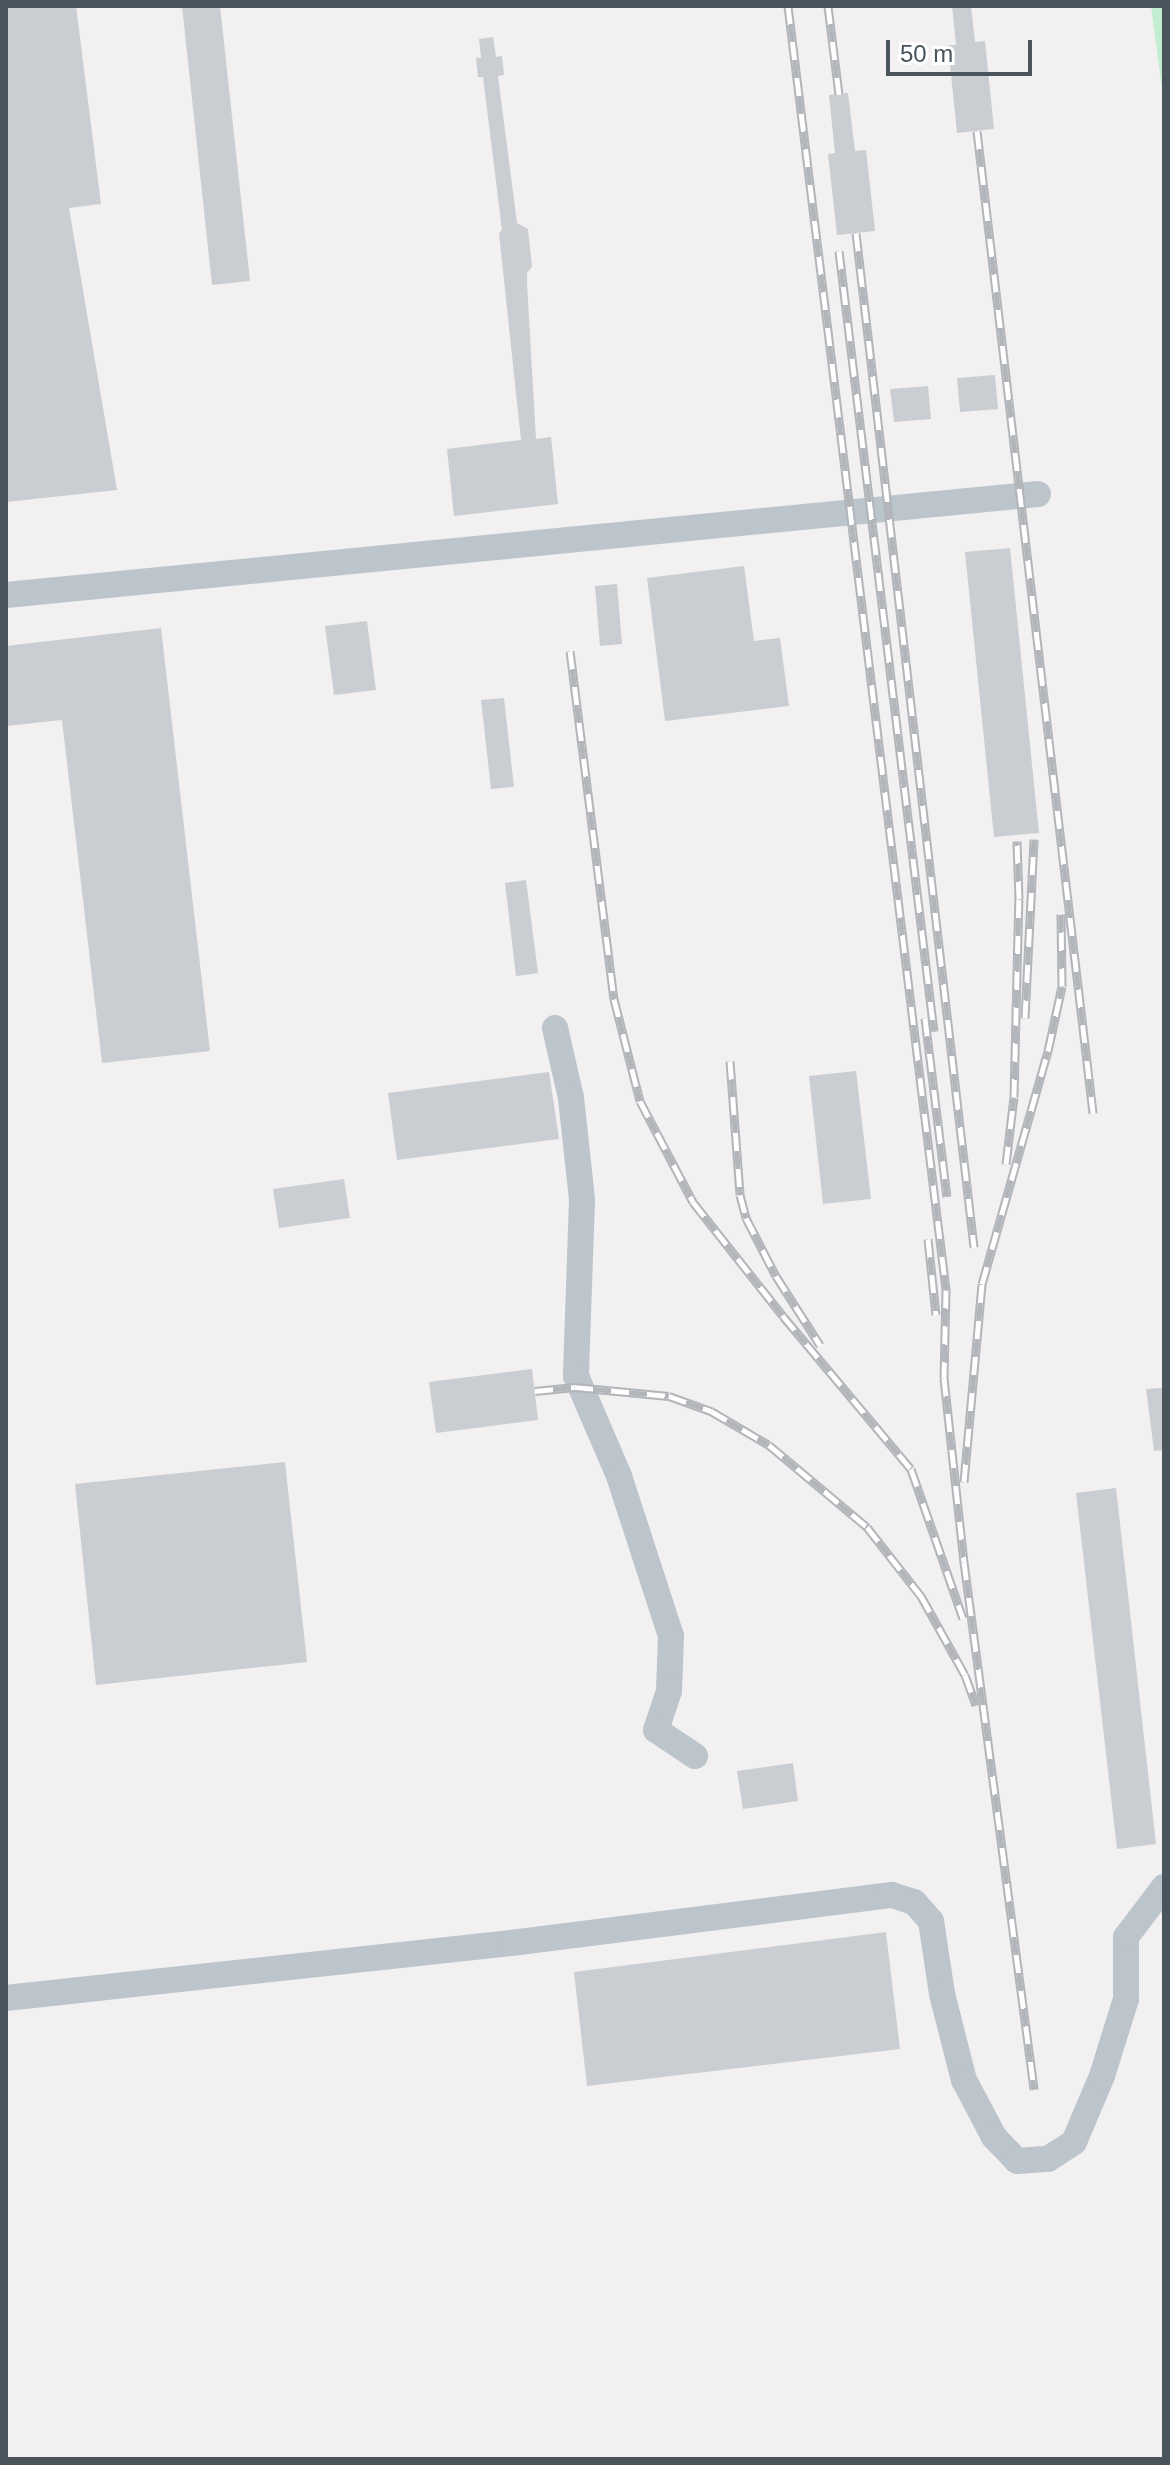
<!DOCTYPE html>
<html>
<head>
<meta charset="utf-8">
<style>
	body { margin:0 }
	#map { position:relative; width:1170px; height:2465px; overflow:hidden; background:#f2f0f0; font-family:Arial,sans-serif }
	div>[style] { position:absolute }
	[style*='--x'] { left:calc(var(--x)*1px); top:calc(var(--y)*1px); width:calc(var(--w)*1px); rotate:calc(var(--a)*1deg) }
	.green>* { inset:0; background:#c1edd1 }
	.building>* { inset:0; background:#cacdd2 }
	.minor>* { height:26px; margin:-13px; padding:0 13px; transform-origin:13px; border-radius:13px; background:#bcc5cc }
	.rail>* { height:9px; margin-top:-4.5px; transform-origin:0; background:repeating-linear-gradient(90deg,#fff 0 18px,#b2b5ba 0 36px); box-sizing:border-box; border-block:2px solid #b2b5ba }
	span { translate:-50% -50%; white-space:nowrap; text-align:center; line-height:1.15; -webkit-text-stroke:6px #fff; paint-order:stroke }
	.frame { position:absolute; inset:0; border:8px solid #49545c; pointer-events:none }
	.scale { position:absolute; left:886px; top:40px; width:146px; height:36px; box-sizing:border-box; border:4px solid #49545c; border-top:0; padding-left:10px; font-size:24px; line-height:28px; white-space:nowrap; color:#49545c; -webkit-text-stroke:6px #fff; paint-order:stroke }
</style>
</head>
<body>
<div id="map">
	<div class="green">
		<i style="clip-path:polygon(1151px 6px,1164px 6px,1164px 104px)"></i>
	</div>
	<div class="building">
		<i style="clip-path:polygon(6px 6px,76px 6px,101px 204px,69px 208px,117px 490px,6px 502px)"></i>
		<i style="clip-path:polygon(182px 6px,220px 6px,250px 281px,212px 285px)"></i>
		<i style="clip-path:polygon(952px 6px,971px 6px,975px 42px,985px 41px,994px 129px,957px 133px,948px 45px,956px 45px)"></i>
		<i style="clip-path:polygon(493px 37px,496px 57px,502px 56px,504px 75px,498px 76px,517px 223px,528px 229px,532px 267px,527px 273px,527px 284px,536px 439px,551px 437px,558px 504px,454px 516px,447px 449px,521px 440px,499px 233px,502px 230px,483px 77px,478px 77px,476px 58px,481px 58px,479px 39px)"></i>
		<i style="clip-path:polygon(848px 93px,855px 151px,866px 150px,875px 231px,837px 235px,828px 154px,835px 153px,829px 95px)"></i>
		<i style="clip-path:polygon(995px 375px,998px 409px,960px 412px,957px 378px)"></i>
		<i style="clip-path:polygon(928px 386px,931px 419px,894px 422px,890px 389px)"></i>
		<i style="clip-path:polygon(1010px 548px,1039px 833px,994px 837px,965px 552px)"></i>
		<i style="clip-path:polygon(744px 566px,754px 641px,780px 638px,789px 706px,665px 721px,647px 578px)"></i>
		<i style="clip-path:polygon(617px 584px,622px 644px,600px 646px,595px 586px)"></i>
		<i style="clip-path:polygon(367px 621px,376px 690px,334px 695px,325px 626px)"></i>
		<i style="clip-path:polygon(161px 628px,210px 1051px,102px 1063px,62px 720px,6px 726px,6px 646px)"></i>
		<i style="clip-path:polygon(504px 698px,514px 787px,491px 789px,481px 700px)"></i>
		<i style="clip-path:polygon(526px 880px,538px 973px,516px 976px,505px 883px)"></i>
		<i style="clip-path:polygon(856px 1071px,871px 1199px,823px 1204px,809px 1076px)"></i>
		<i style="clip-path:polygon(549px 1072px,559px 1139px,397px 1160px,388px 1093px)"></i>
		<i style="clip-path:polygon(344px 1179px,350px 1218px,279px 1228px,273px 1189px)"></i>
		<i style="clip-path:polygon(532px 1369px,538px 1420px,436px 1433px,429px 1382px)"></i>
		<i style="clip-path:polygon(1162px 1388px,1164px 1450px,1154px 1451px,1146px 1389px)"></i>
		<i style="clip-path:polygon(285px 1462px,307px 1662px,96px 1685px,75px 1484px)"></i>
		<i style="clip-path:polygon(1116px 1488px,1156px 1844px,1117px 1849px,1076px 1493px)"></i>
		<i style="clip-path:polygon(793px 1763px,798px 1801px,743px 1809px,737px 1771px)"></i>
		<i style="clip-path:polygon(886px 1932px,900px 2049px,587px 2086px,574px 1972px)"></i>
	</div>
	<div class="minor">
		<i style="--x:6;--y:595;--w:1037;--a:-5.59"></i>
		<i style="--x:555;--y:1028;--w:72;--a:77.1"></i>
		<i style="--x:571;--y:1098;--w:103;--a:83.8"></i>
		<i style="--x:582;--y:1200;--w:176;--a:92"></i>
		<i style="--x:576;--y:1376;--w:109;--a:66.7"></i>
		<i style="--x:619;--y:1476;--w:168;--a:72"></i>
		<i style="--x:671;--y:1636;--w:55;--a:92.1"></i>
		<i style="--x:669;--y:1691;--w:41;--a:108.4"></i>
		<i style="--x:656;--y:1730;--w:47;--a:33.7"></i>
		<i style="--x:6;--y:1998;--w:508;--a:-6.22"></i>
		<i style="--x:511;--y:1943;--w:384;--a:-7.2"></i>
		<i style="--x:892;--y:1895;--w:23;--a:18"></i>
		<i style="--x:914;--y:1902;--w:25;--a:48"></i>
		<i style="--x:931;--y:1921;--w:74;--a:81.4"></i>
		<i style="--x:942;--y:1994;--w:89;--a:75.7"></i>
		<i style="--x:964;--y:2080;--w:64;--a:62.2"></i>
		<i style="--x:994;--y:2137;--w:33;--a:46"></i>
		<i style="--x:1017;--y:2161;--w:31;--a:-4"></i>
		<i style="--x:1048;--y:2159;--w:31;--a:-33"></i>
		<i style="--x:1074;--y:2142;--w:72;--a:-67"></i>
		<i style="--x:1102;--y:2076;--w:81;--a:-72.7"></i>
		<i style="--x:1126;--y:1999;--w:62;--a:-90"></i>
		<i style="--x:1126;--y:1937;--w:63;--a:-52.8"></i>
	</div>
	<div class="rail">
		<i style="--x:788;--y:6;--w:1294;--a:82.98"></i>
		<i style="--x:946;--y:1290;--w:88;--a:91.3"></i>
		<i style="--x:944;--y:1378;--w:185;--a:83.8"></i>
		<i style="--x:964;--y:1562;--w:532;--a:82.43"></i>
		<i style="--x:828;--y:6;--w:89;--a:82.9"></i>
		<i style="--x:977;--y:131;--w:989;--a:83.26"></i>
		<i style="--x:856;--y:233;--w:1021;--a:83.36"></i>
		<i style="--x:839;--y:251;--w:786;--a:83.06"></i>
		<i style="--x:570;--y:651;--w:351;--a:82.8"></i>
		<i style="--x:614;--y:999;--w:105;--a:75.7"></i>
		<i style="--x:640;--y:1101;--w:114;--a:62.3"></i>
		<i style="--x:693;--y:1202;--w:145;--a:51.7"></i>
		<i style="--x:783;--y:1316;--w:199;--a:50.1"></i>
		<i style="--x:911;--y:1469;--w:158;--a:70.8"></i>
		<i style="--x:925;--y:1018;--w:180;--a:83"></i>
		<i style="--x:1025;--y:1018;--w:179;--a:-87.1"></i>
		<i style="--x:730;--y:1061;--w:134;--a:85.7"></i>
		<i style="--x:740;--y:1195;--w:24;--a:75"></i>
		<i style="--x:746;--y:1218;--w:65;--a:62.7"></i>
		<i style="--x:776;--y:1276;--w:82;--a:57.5"></i>
		<i style="--x:1006;--y:1164;--w:67;--a:-83.2"></i>
		<i style="--x:1014;--y:1097;--w:198;--a:-88.6"></i>
		<i style="--x:1019;--y:899;--w:58;--a:-92"></i>
		<i style="--x:928;--y:1239;--w:76;--a:84"></i>
		<i style="--x:535;--y:1391;--w:40;--a:-5.7"></i>
		<i style="--x:575;--y:1387;--w:94;--a:5.5"></i>
		<i style="--x:669;--y:1396;--w:45;--a:19.7"></i>
		<i style="--x:711;--y:1411;--w:67;--a:30.4"></i>
		<i style="--x:769;--y:1445;--w:128;--a:39.9"></i>
		<i style="--x:867;--y:1527;--w:88;--a:52"></i>
		<i style="--x:921;--y:1596;--w:90;--a:60.9"></i>
		<i style="--x:965;--y:1675;--w:32;--a:70"></i>
		<i style="--x:964;--y:1482;--w:199;--a:-84.8"></i>
		<i style="--x:982;--y:1284;--w:242;--a:-74.2"></i>
		<i style="--x:1048;--y:1051;--w:66;--a:-77.8"></i>
		<i style="--x:1062;--y:986;--w:72;--a:-90.8"></i>
	</div>
	<div class="frame"></div>
	<div class="scale">50 m</div>
</div>
</body>
</html>
